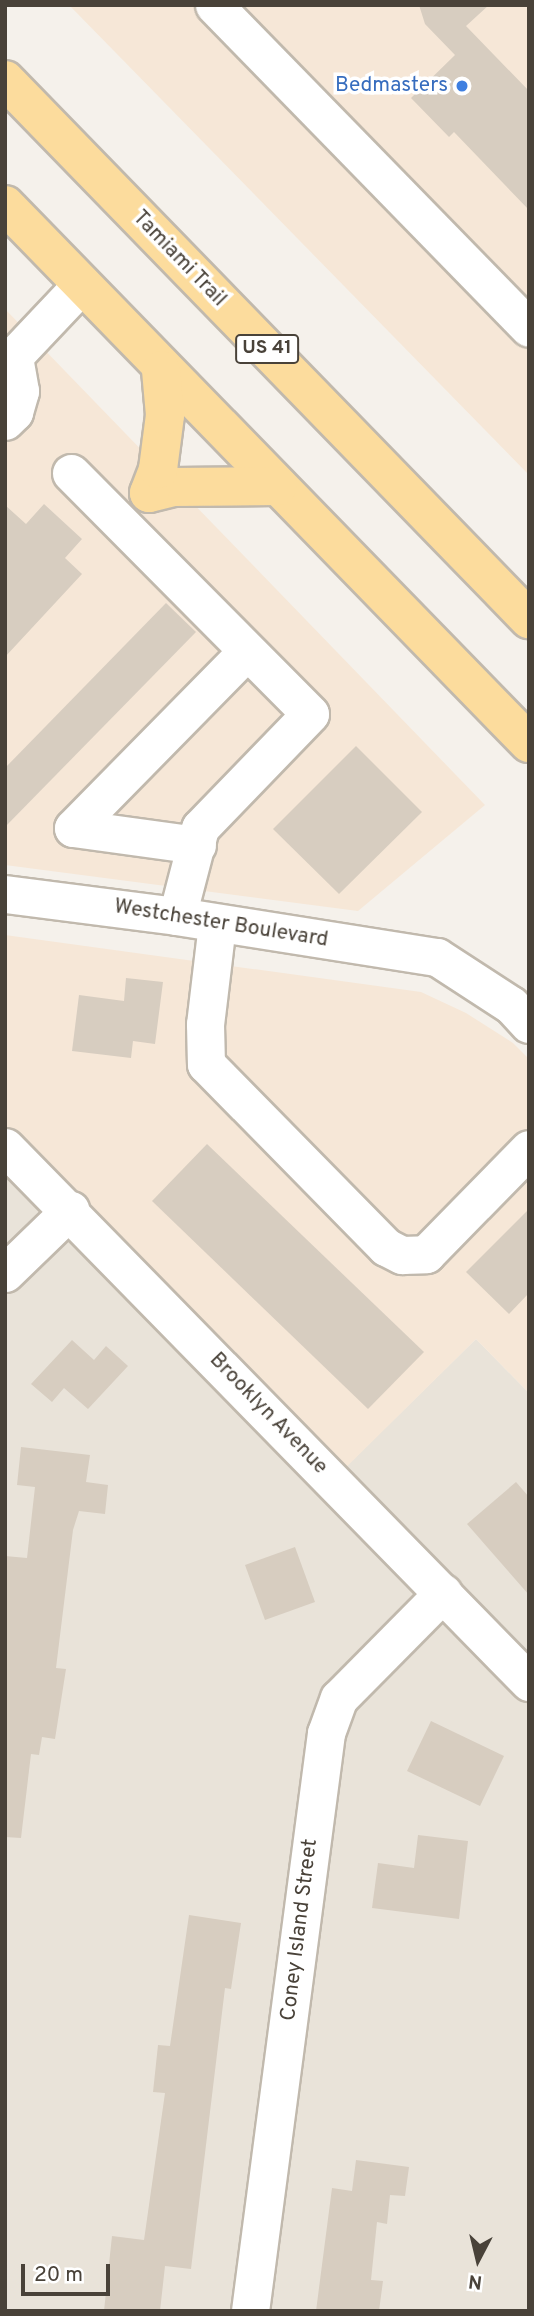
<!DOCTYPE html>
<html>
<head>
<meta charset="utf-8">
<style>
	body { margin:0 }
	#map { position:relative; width:534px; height:2316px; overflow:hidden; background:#f5f1eb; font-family:Overpass,sans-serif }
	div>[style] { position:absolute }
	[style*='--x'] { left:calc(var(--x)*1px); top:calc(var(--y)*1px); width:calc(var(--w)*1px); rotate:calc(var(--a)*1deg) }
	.residential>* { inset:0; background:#e9e3d9 }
	.commercial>* { inset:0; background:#f6e7d7 }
	.building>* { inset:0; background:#d7cdc0 }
	.roads { filter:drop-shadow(2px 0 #c1b9ad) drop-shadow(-2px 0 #c1b9ad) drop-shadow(0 2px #c1b9ad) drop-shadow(0 -2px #c1b9ad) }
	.minor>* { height:37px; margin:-18.5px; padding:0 18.5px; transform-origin:18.5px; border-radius:18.5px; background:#fff }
	.major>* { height:38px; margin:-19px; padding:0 19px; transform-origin:19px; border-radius:19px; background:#fcdc9d }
	.dots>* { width:19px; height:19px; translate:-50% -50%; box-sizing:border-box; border:4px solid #fff; border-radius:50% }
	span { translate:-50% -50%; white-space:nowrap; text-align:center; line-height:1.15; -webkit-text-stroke:7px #fff; paint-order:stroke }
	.shield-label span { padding:2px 5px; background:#fff; border:2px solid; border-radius:5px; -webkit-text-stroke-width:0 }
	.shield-label { font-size:19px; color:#494239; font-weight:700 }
	.shop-label { font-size:21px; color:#366cbe }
	.right { translate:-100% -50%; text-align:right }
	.street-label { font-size:21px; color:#494239 }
	.frame { position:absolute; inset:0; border:7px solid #494239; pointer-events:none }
	.north { position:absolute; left:443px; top:2225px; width:70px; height:70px; -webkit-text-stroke:5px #fff; paint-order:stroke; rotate:187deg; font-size:19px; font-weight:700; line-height:28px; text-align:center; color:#494239 }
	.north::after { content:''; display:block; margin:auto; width:24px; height:32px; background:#494239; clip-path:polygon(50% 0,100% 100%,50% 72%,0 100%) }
	.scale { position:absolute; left:21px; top:2264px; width:89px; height:32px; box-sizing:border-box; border:4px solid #494239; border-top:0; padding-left:9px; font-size:21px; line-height:24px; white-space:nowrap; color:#494239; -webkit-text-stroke:5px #fff; paint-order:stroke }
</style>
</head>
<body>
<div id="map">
	<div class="residential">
		<i style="clip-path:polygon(5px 1175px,317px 1495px,476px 1339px,529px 1393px,529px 2311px,5px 2311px)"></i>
	</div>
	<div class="commercial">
		<i style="clip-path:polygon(69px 5px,529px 5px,529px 475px)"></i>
		<i style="clip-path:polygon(5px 309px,485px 805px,358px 911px,5px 865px)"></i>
		<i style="clip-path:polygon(5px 935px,421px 992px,466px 1013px,513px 1043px,529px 1059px,529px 1393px,476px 1339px,318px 1495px,5px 1175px)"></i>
	</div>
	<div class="building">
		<i style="clip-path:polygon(419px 5px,489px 5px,466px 26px,529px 91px,529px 210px,454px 132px,449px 137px,411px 98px,455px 55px,425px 24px)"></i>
		<i style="clip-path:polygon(44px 504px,82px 539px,65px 558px,82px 574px,5px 657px,5px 505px,26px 524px)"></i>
		<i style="clip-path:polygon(166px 603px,196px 632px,5px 827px,5px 768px)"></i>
		<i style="clip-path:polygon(356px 746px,422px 812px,339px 894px,273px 829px)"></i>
		<i style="clip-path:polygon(126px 978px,163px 982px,155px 1044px,133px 1041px,131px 1058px,72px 1051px,79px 995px,124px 1001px)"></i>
		<i style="clip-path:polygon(207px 1144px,424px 1352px,368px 1409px,152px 1201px)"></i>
		<i style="clip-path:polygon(529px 1209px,529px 1293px,509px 1314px,466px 1272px)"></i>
		<i style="clip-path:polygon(72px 1340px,94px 1360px,106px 1346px,128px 1366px,88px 1409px,64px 1388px,52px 1402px,31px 1384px)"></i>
		<i style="clip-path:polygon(21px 1447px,90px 1455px,86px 1482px,108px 1485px,105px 1514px,79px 1511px,73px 1530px,56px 1668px,66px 1669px,55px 1739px,42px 1737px,39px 1755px,31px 1754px,21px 1838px,5px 1837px,5px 1556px,27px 1558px,35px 1487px,17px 1485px)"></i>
		<i style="clip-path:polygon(516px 1482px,529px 1497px,529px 1595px,467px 1524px)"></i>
		<i style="clip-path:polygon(295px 1547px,315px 1602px,265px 1620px,245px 1565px)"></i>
		<i style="clip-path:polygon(431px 1721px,504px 1756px,480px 1806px,407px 1771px)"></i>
		<i style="clip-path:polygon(418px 1835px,468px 1841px,459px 1919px,372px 1908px,378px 1863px,414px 1868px)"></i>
		<i style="clip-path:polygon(189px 1915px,241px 1923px,231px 1989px,225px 1988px,191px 2269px,165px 2266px,160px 2311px,104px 2311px,112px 2236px,144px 2240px,165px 2093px,153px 2092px,158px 2045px,170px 2046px)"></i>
		<i style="clip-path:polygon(356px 2160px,409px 2167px,405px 2196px,390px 2195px,387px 2224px,377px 2222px,371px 2280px,383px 2281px,379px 2311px,316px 2311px,332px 2188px,352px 2191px)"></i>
	</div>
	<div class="roads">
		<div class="minor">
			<i style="--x:214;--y:5;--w:451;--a:45.7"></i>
			<i style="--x:5;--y:421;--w:13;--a:-45"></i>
			<i style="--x:14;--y:412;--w:22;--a:-74"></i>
			<i style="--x:20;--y:391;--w:36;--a:-100"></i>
			<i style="--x:14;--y:356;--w:99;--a:-46.6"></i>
			<i style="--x:71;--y:473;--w:339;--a:45.2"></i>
			<i style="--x:310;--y:714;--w:158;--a:134"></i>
			<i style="--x:200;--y:828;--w:91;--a:104.6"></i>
			<i style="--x:197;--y:845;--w:125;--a:-172.2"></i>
			<i style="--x:73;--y:828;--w:248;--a:-45.5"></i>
			<i style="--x:5;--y:894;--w:173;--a:7.3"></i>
			<i style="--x:177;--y:916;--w:263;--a:9"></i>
			<i style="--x:437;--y:957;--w:88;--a:33"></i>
			<i style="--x:511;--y:1005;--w:26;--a:47"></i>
			<i style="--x:217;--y:924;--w:101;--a:96.8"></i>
			<i style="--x:205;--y:1024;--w:40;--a:88.6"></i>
			<i style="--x:206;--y:1064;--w:257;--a:45.5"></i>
			<i style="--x:386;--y:1247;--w:18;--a:27"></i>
			<i style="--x:402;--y:1255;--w:24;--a:-2"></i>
			<i style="--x:426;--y:1254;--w:147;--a:-45.6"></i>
			<i style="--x:5;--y:1147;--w:749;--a:45.6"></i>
			<i style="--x:5;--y:1273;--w:91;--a:-44.1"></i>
			<i style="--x:250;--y:2311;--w:583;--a:-82.51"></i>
			<i style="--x:326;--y:1733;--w:37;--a:-70"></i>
			<i style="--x:339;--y:1698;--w:148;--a:-45.3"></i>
		</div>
		<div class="major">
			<i style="--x:5;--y:80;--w:752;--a:45.81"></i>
			<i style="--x:5;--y:205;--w:751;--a:45.76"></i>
			<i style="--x:149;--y:493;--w:25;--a:-14"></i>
			<i style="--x:173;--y:487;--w:105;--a:-0.5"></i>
			<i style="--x:149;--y:493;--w:26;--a:-69"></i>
			<i style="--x:158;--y:469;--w:54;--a:-82.6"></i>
			<i style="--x:165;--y:415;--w:45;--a:-95.1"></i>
		</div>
	</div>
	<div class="dots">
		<i style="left:462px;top:86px;background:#3f7fe0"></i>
	</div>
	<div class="shield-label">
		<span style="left:267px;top:349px">US 41</span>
	</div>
	<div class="shop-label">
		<span class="right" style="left:448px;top:86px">Bedmasters</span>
	</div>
	<div class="street-label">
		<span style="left:179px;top:259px;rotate:46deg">Tamiami Trail</span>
		<span style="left:221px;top:924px;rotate:9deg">Westchester Boulevard</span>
		<span style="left:268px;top:1414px;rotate:46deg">Brooklyn Avenue</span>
		<span style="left:300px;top:1930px;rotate:-83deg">Coney Island Street</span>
	</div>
	<div class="frame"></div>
	<div class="north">N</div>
	<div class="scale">20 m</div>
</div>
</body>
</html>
